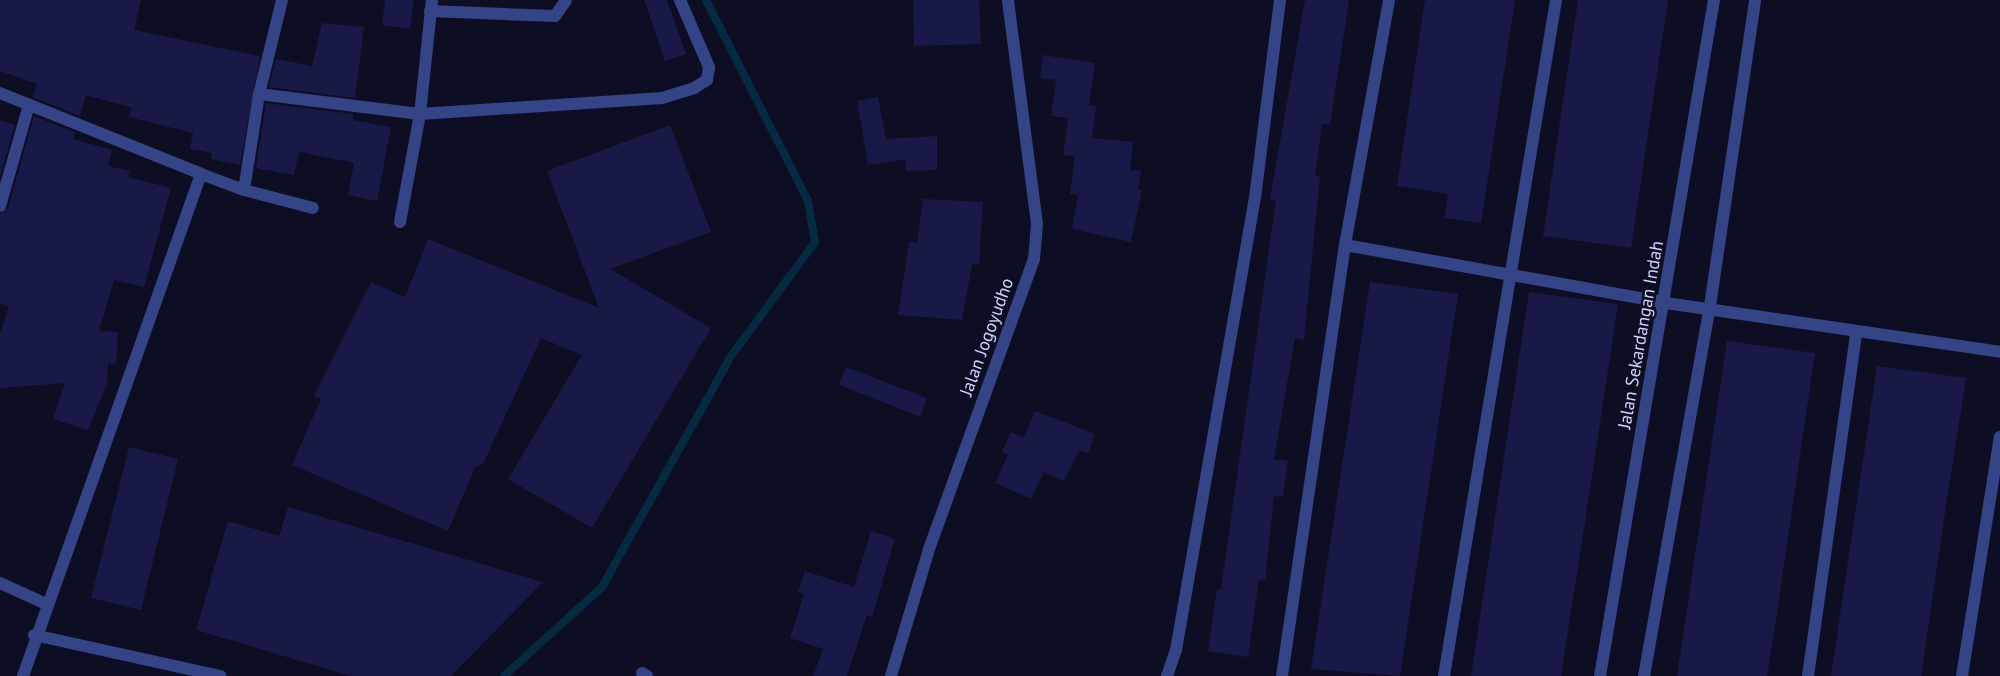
<!DOCTYPE html>
<html>
<head>
<meta charset="utf-8">
<style>
	body { margin:0 }
	#map { position:relative; width:2000px; height:676px; overflow:hidden; background:#0d0e24; font-family:"PT Sans",sans-serif }
	div>[style] { position:absolute }
	[style*='--x'] { left:calc(var(--x)*1px); top:calc(var(--y)*1px); width:calc(var(--w)*1px); rotate:calc(var(--a)*1deg) }
	.stream>* { height:8px; margin:-4px; padding:0 4px; transform-origin:4px; border-radius:4px; background:#072a43 }
	.building>* { inset:0; background:#181946 }
	.lane>* { height:12px; margin:-6px; padding:0 6px; transform-origin:6px; border-radius:6px; background:#354486 }
	.street>* { height:12px; margin:-6px; padding:0 6px; transform-origin:6px; border-radius:6px; background:#354486 }
	span { translate:-50% -50%; white-space:nowrap; text-align:center; line-height:1.15; -webkit-text-stroke:5px #0d0e24; paint-order:stroke }
	.street-label { font-size:18px; color:#d0d5ff }
</style>
</head>
<body>
<div id="map">
	<div class="stream">
		<i style="--x:504;--y:676;--w:132;--a:-42.2"></i>
		<i style="--x:602;--y:587;--w:265;--a:-60.8"></i>
		<i style="--x:731;--y:356;--w:142;--a:-53.6"></i>
		<i style="--x:815;--y:242;--w:42;--a:-99.7"></i>
		<i style="--x:808;--y:201;--w:225;--a:-116.9"></i>
	</div>
	<div class="building">
		<i style="clip-path:polygon(0 0,141px 0,134px 30px,260px 56px,240px 165px,211px 159px,212px 153px,190px 149px,193px 133px,129px 117px,132px 108px,86px 95px,80px 116px,33px 97px,37px 84px,0 71px)"></i>
		<i style="clip-path:polygon(385px 0,414px 0,410px 29px,382px 25px)"></i>
		<i style="clip-path:polygon(644px 0,667px 0,686px 54px,665px 61px)"></i>
		<i style="clip-path:polygon(913px 0,979px 0,981px 44px,914px 46px)"></i>
		<i style="clip-path:polygon(1305px 0,1349px 0,1330px 125px,1322px 124px,1315px 176px,1320px 176px,1304px 340px,1295px 338px,1274px 459px,1288px 461px,1283px 497px,1274px 496px,1265px 580px,1259px 579px,1248px 657px,1208px 651px,1217px 589px,1221px 589px,1276px 200px,1270px 199px)"></i>
		<i style="clip-path:polygon(1425px 0,1515px 0,1481px 223px,1444px 218px,1448px 194px,1397px 186px)"></i>
		<i style="clip-path:polygon(1578px 0,1668px 0,1631px 248px,1543px 236px)"></i>
		<i style="clip-path:polygon(322px 23px,364px 27px,355px 98px,269px 87px,276px 59px,312px 66px)"></i>
		<i style="clip-path:polygon(1043px 55px,1095px 63px,1089px 105px,1096px 106px,1092px 138px,1133px 142px,1130px 170px,1141px 171px,1138px 190px,1142px 190px,1131px 242px,1072px 229px,1078px 195px,1070px 194px,1075px 156px,1063px 155px,1068px 118px,1051px 116px,1056px 80px,1040px 78px)"></i>
		<i style="clip-path:polygon(878px 97px,886px 139px,937px 136px,937px 170px,906px 171px,906px 159px,868px 165px,857px 101px)"></i>
		<i style="clip-path:polygon(266px 103px,353px 114px,353px 120px,391px 127px,377px 201px,348px 195px,354px 163px,299px 152px,294px 175px,256px 168px)"></i>
		<i style="clip-path:polygon(34px 116px,75px 132px,73px 139px,112px 150px,108px 166px,130px 171px,128px 177px,171px 188px,144px 287px,114px 280px,99px 331px,118px 332px,116px 364px,108px 363px,107px 384px,88px 430px,53px 419px,65px 383px,0 388px,0 334px,9px 306px,0 303px,0 214px,8px 208px)"></i>
		<i style="clip-path:polygon(0 120px,15px 125px,0 176px)"></i>
		<i style="clip-path:polygon(670px 125px,711px 232px,610px 269px,711px 328px,592px 528px,508px 479px,582px 355px,541px 338px,483px 464px,475px 467px,448px 531px,292px 465px,321px 399px,314px 396px,371px 282px,405px 297px,428px 239px,599px 308px,547px 171px)"></i>
		<i style="clip-path:polygon(923px 199px,983px 202px,979px 265px,972px 264px,962px 320px,898px 315px,909px 242px,917px 243px)"></i>
		<i style="clip-path:polygon(1370px 282px,1458px 294px,1400px 676px,1311px 669px)"></i>
		<i style="clip-path:polygon(1529px 292px,1618px 304px,1595px 457px,1561px 676px,1471px 676px)"></i>
		<i style="clip-path:polygon(1727px 341px,1815px 353px,1773px 640px,1767px 676px,1677px 676px)"></i>
		<i style="clip-path:polygon(1877px 366px,1966px 378px,1946px 506px,1921px 676px,1831px 676px)"></i>
		<i style="clip-path:polygon(846px 367px,927px 398px,921px 417px,839px 385px)"></i>
		<i style="clip-path:polygon(1035px 411px,1095px 434px,1088px 453px,1079px 450px,1064px 481px,1044px 472px,1031px 499px,995px 483px,1008px 455px,1002px 452px,1011px 432px,1024px 438px)"></i>
		<i style="clip-path:polygon(129px 447px,178px 459px,141px 610px,91px 598px)"></i>
		<i style="clip-path:polygon(288px 507px,428px 548px,543px 582px,451px 676px,351px 676px,196px 630px,228px 521px,279px 536px)"></i>
		<i style="clip-path:polygon(871px 531px,895px 539px,872px 617px,867px 615px,847px 676px,813px 676px,823px 649px,790px 638px,804px 594px,798px 592px,805px 571px,854px 587px)"></i>
	</div>
	<div class="lane">
		<i style="--x:0;--y:206;--w:105;--a:-74"></i>
		<i style="--x:34;--y:635;--w:191;--a:12.4"></i>
	</div>
	<div class="street">
		<i style="--x:282;--y:0;--w:97;--a:103.7"></i>
		<i style="--x:259;--y:94;--w:97;--a:98.9"></i>
		<i style="--x:244;--y:190;--w:71;--a:14.6"></i>
		<i style="--x:432;--y:0;--w:115;--a:96"></i>
		<i style="--x:420;--y:114;--w:243;--a:-3.8"></i>
		<i style="--x:662;--y:98;--w:34;--a:-17"></i>
		<i style="--x:694;--y:88;--w:15;--a:-32"></i>
		<i style="--x:707;--y:80;--w:13;--a:-81"></i>
		<i style="--x:709;--y:67;--w:73;--a:-113.4"></i>
		<i style="--x:430;--y:11;--w:125;--a:2.3"></i>
		<i style="--x:555;--y:16;--w:19;--a:-55"></i>
		<i style="--x:0;--y:93;--w:217;--a:21.9"></i>
		<i style="--x:201;--y:174;--w:533;--a:109.52"></i>
		<i style="--x:259;--y:94;--w:162;--a:7.1"></i>
		<i style="--x:420;--y:114;--w:110;--a:100.5"></i>
		<i style="--x:201;--y:174;--w:46;--a:20.4"></i>
		<i style="--x:1345;--y:245;--w:326;--a:10.2"></i>
		<i style="--x:1666;--y:303;--w:338;--a:8.3"></i>
		<i style="--x:0;--y:583;--w:51;--a:24.5"></i>
		<i style="--x:642;--y:673;--w:6;--a:31"></i>
		<i style="--x:891;--y:676;--w:133;--a:-73.3"></i>
		<i style="--x:929;--y:549;--w:308;--a:-70.1"></i>
		<i style="--x:1034;--y:259;--w:35;--a:-85"></i>
		<i style="--x:1037;--y:224;--w:226;--a:-97.4"></i>
		<i style="--x:1167;--y:676;--w:28;--a:-71"></i>
		<i style="--x:1176;--y:650;--w:459;--a:-80.1"></i>
		<i style="--x:1255;--y:198;--w:200;--a:-82.8"></i>
		<i style="--x:1282;--y:676;--w:436;--a:-81.7"></i>
		<i style="--x:1345;--y:245;--w:249;--a:-79.8"></i>
		<i style="--x:1444;--y:676;--w:685;--a:-80.59"></i>
		<i style="--x:1600;--y:676;--w:686;--a:-80.43"></i>
		<i style="--x:1644;--y:676;--w:376;--a:-79.9"></i>
		<i style="--x:1710;--y:306;--w:309;--a:-81.6"></i>
		<i style="--x:1808;--y:676;--w:346;--a:-82"></i>
		<i style="--x:1962;--y:676;--w:242;--a:-81"></i>
	</div>
	<div class="street-label">
		<span style="left:1641px;top:335px;rotate:-80deg">Jalan Sekardangan Indah</span>
		<span style="left:987px;top:337px;rotate:-70deg">Jalan Jogoyudho</span>
	</div>
</div>
</body>
</html>
